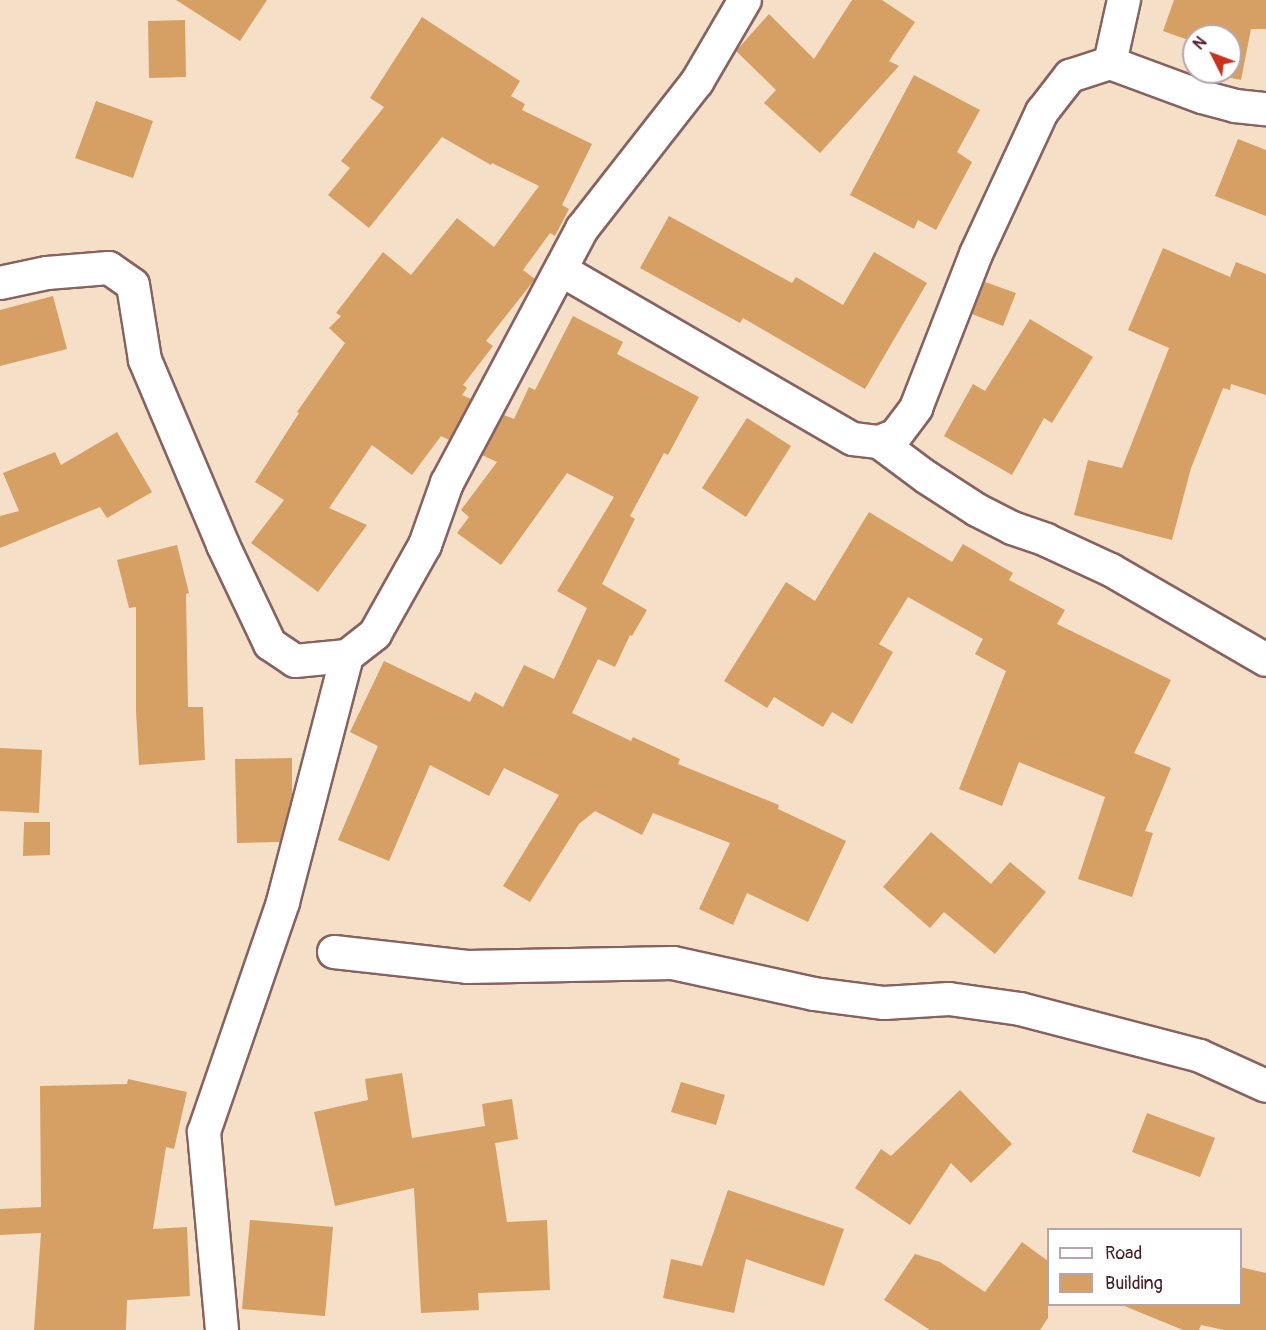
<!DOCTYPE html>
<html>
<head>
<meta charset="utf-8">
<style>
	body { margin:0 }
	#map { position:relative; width:1266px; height:1330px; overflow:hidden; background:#f5dfc6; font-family:Pangolin,sans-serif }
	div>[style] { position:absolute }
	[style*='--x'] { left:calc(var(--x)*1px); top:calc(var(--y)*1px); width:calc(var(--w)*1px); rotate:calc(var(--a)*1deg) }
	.building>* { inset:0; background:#d6a064 }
	.roads { filter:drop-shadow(2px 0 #866261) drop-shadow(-2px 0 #866261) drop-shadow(0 2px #866261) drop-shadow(0 -2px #866261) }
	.minor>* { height:32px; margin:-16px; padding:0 16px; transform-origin:16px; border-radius:16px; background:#fff }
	span { translate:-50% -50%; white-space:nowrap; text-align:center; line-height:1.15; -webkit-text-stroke:4.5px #fff; paint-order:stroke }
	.legend { position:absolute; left:1047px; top:1228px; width:195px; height:78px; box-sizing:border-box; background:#fff; border:2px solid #b7a5aa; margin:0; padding:8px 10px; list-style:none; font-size:18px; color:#4a1f2b }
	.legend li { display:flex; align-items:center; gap:12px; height:30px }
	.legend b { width:30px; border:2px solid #b7a5aa }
	.north { position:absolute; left:1182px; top:24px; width:60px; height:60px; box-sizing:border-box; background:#fff; border:2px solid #b7a5aa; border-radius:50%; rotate:312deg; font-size:16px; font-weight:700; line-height:24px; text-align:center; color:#4a1f2b }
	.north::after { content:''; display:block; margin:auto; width:21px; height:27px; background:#c8321e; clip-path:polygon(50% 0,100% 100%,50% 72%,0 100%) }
</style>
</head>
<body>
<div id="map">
	<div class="building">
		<i style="clip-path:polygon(176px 0,267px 0,240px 41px)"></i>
		<i style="clip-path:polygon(852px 0,882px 0,915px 22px,889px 61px,899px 66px,820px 153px,764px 103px,776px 90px,736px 51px,769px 14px,814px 59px)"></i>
		<i style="clip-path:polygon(1174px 0,1266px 0,1266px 29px,1251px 29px,1241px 80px,1201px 72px,1230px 72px,1230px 36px,1194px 36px,1194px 42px,1163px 31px)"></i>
		<i style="clip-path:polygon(422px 17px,520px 81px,511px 96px,525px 104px,522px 110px,592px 144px,562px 205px,569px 209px,555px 236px,550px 233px,523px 270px,535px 279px,486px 341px,493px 346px,463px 385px,467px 388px,462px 395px,471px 399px,449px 440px,441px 436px,412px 475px,372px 445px,329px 508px,367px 525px,318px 592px,251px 543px,284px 500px,255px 482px,299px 413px,297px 412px,345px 343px,329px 328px,341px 316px,336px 313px,383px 252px,411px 275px,457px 218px,494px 247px,539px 186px,492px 163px,491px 165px,442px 137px,369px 228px,328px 195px,350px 168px,341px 161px,384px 107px,370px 98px)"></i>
		<i style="clip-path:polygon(185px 20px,186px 77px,149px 78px,148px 21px)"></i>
		<i style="clip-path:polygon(914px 75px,980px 110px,957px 152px,972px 162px,936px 230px,918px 220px,914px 229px,850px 195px)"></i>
		<i style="clip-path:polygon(96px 101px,153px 121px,133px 178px,75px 158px)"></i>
		<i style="clip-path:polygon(1238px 139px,1266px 150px,1266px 216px,1215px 196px)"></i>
		<i style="clip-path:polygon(669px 216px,792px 283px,796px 277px,843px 305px,874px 252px,927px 283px,865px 389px,743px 318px,740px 323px,640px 268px)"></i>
		<i style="clip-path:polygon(1163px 248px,1230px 277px,1236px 262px,1266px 274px,1266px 395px,1231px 384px,1230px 390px,1223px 388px,1191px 468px,1172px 540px,1074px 515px,1088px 460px,1122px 468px,1169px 348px,1128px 330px)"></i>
		<i style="clip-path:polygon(985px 282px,1016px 293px,1003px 326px,972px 314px)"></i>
		<i style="clip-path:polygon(53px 296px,67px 349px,0 366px,0 310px)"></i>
		<i style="clip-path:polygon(573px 316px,623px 342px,617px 354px,699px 397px,668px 455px,664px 453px,630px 516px,635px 519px,602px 584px,647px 610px,632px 636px,630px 635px,615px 667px,598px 659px,572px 713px,631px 741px,633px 737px,680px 759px,678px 764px,779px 805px,778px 809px,846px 841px,808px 922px,747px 893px,733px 925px,699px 909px,730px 843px,653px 813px,642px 835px,595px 811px,579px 824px,530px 902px,503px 886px,559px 795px,504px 768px,489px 796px,430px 765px,389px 861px,338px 840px,378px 746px,350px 732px,384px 661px,470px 702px,475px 692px,503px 707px,524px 665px,554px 679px,587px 608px,557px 591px,614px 497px,567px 473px,501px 565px,457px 533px,469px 517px,461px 510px,497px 462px,482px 455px,504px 415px,514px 419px,529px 387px,535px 390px)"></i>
		<i style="clip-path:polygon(1030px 319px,1093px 357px,1052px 423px,1044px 418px,1012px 475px,944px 436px,973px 384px,985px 391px)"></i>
		<i style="clip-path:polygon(747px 418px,791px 446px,746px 517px,702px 488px)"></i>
		<i style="clip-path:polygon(117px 432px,152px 492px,107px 518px,100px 507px,0 548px,0 516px,19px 511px,3px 473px,55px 452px,61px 465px)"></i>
		<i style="clip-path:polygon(869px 512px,952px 562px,963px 544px,1013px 573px,1009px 580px,1065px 610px,1057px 624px,1171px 680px,1134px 753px,1171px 768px,1145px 831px,1153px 833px,1132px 897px,1078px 879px,1105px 797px,1019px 762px,1002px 806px,959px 789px,1006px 671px,975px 654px,983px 639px,908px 597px,879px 644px,893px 652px,852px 724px,832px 712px,823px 727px,774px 697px,767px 708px,724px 681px,786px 582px,815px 601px)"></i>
		<i style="clip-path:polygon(177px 545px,189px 593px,186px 594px,188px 707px,203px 707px,205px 760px,139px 765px,136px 711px,136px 607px,129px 608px,117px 560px)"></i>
		<i style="clip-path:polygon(0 748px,42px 750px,39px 813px,0 811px)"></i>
		<i style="clip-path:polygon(292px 758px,292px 795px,280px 842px,237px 843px,235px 759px)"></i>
		<i style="clip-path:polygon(24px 822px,50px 822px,50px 855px,23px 856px)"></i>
		<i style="clip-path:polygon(931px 832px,991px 884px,1010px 862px,1046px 892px,995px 954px,944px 912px,930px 928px,883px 887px)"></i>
		<i style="clip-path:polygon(402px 1073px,412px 1138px,485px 1126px,482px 1104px,512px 1099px,518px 1139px,495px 1143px,507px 1222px,547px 1220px,550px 1290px,478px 1293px,479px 1310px,421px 1313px,414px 1188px,335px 1206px,314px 1112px,368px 1100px,365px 1079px)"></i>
		<i style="clip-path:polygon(128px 1079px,187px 1092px,174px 1149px,166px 1147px,153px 1229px,187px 1227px,190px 1296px,127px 1300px,126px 1330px,34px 1330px,41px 1233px,0 1235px,0 1209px,41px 1207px,40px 1086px,127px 1084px)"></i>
		<i style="clip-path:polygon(681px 1082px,725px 1095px,716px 1125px,671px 1112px)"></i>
		<i style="clip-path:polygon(960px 1090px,1012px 1144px,971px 1183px,951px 1163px,910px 1225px,855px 1188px,881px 1149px,891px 1156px)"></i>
		<i style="clip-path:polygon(1147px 1113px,1215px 1138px,1200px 1177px,1132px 1152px)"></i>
		<i style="clip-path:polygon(728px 1190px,844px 1229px,824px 1286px,746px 1259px,734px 1313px,663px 1298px,671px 1259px,702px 1266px)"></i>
		<i style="clip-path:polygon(250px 1220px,333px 1227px,325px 1316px,242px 1309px)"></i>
		<i style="clip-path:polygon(1022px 1242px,1048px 1261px,1048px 1318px,1040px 1330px,930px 1330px,884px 1300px,915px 1254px,940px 1262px,985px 1292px)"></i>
		<i style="clip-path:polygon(1240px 1267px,1266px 1273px,1266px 1330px,1224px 1330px,1201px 1325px,1199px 1330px,1183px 1330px,1122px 1305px,1240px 1305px)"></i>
	</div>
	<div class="roads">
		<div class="minor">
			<i style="--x:1110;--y:63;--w:65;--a:-77.5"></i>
			<i style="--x:561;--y:270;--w:337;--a:30.1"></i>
			<i style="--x:853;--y:439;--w:26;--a:7"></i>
			<i style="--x:879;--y:442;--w:18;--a:-22"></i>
			<i style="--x:896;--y:435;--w:34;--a:-53"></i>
			<i style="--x:916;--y:408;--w:165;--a:-68.7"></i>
			<i style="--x:976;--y:254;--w:157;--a:-65.1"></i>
			<i style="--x:1042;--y:112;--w:46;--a:-52.1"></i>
			<i style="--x:1070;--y:76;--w:42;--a:-18"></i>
			<i style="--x:1110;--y:63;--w:98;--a:20.3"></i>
			<i style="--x:1202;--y:97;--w:34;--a:15"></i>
			<i style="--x:1235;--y:106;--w:31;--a:6"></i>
			<i style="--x:0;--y:283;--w:48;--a:-12"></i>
			<i style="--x:47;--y:273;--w:62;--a:-4.6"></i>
			<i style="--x:109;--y:268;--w:29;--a:35"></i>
			<i style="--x:133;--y:285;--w:76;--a:80.9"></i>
			<i style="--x:145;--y:360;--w:201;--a:67.1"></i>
			<i style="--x:223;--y:545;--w:110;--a:64.6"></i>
			<i style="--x:270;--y:644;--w:30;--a:34"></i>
			<i style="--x:295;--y:661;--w:52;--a:-5.5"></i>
			<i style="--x:347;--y:656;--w:36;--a:-38"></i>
			<i style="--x:375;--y:634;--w:102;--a:-60.7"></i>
			<i style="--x:425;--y:545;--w:66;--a:-70.5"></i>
			<i style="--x:447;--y:483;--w:288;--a:-62"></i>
			<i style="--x:582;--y:229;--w:187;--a:-52"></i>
			<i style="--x:697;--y:82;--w:95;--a:-59.7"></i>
			<i style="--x:879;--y:442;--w:59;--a:36.7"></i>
			<i style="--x:926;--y:477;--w:61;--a:32.9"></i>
			<i style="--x:977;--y:510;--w:39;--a:27"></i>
			<i style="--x:1012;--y:528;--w:36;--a:19"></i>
			<i style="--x:1046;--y:540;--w:72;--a:24.8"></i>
			<i style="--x:1111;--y:570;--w:179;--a:30.1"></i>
			<i style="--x:334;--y:952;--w:134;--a:6.4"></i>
			<i style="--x:467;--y:967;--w:206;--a:-1.1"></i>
			<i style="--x:673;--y:963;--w:144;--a:12.4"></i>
			<i style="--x:814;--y:994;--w:71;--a:7.3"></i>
			<i style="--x:884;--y:1003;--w:65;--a:-3.5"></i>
			<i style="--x:949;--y:999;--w:72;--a:8"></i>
			<i style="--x:1020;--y:1009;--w:186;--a:14.6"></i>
			<i style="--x:1200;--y:1056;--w:72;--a:24.4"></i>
			<i style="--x:222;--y:1330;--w:199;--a:-95.2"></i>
			<i style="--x:204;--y:1132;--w:243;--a:-71"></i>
			<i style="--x:283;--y:902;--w:254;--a:-75.4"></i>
		</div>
	</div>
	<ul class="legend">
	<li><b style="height:8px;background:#fff"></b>Road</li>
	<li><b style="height:16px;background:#d6a064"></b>Building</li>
	</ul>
	<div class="north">N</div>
</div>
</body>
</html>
